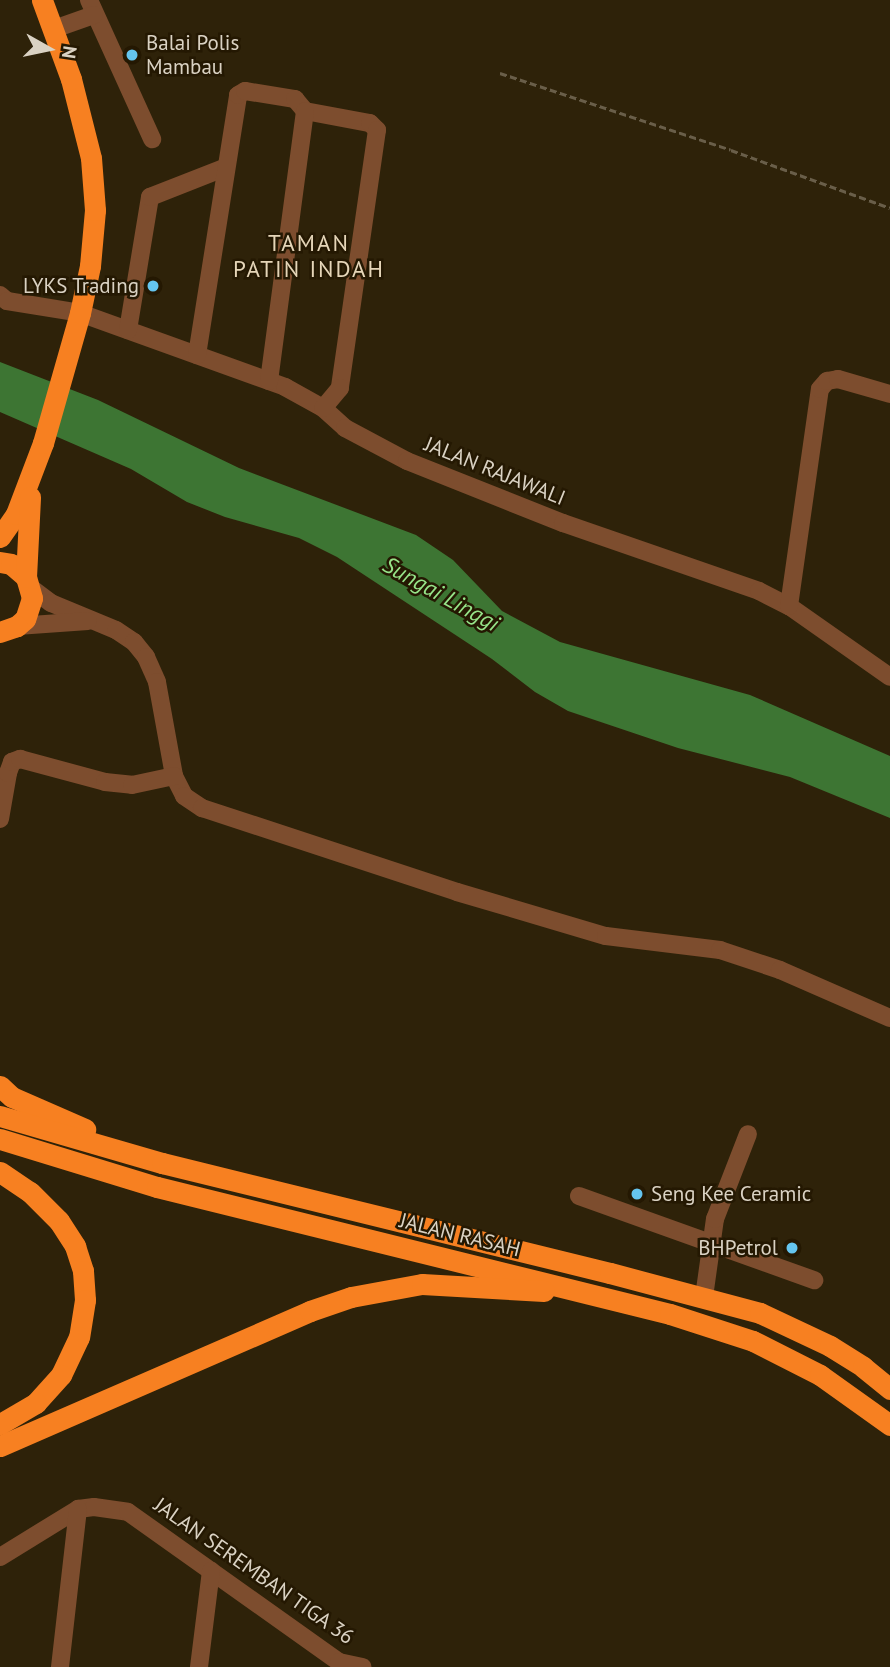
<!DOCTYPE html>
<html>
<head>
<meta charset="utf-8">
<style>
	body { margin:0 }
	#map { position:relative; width:890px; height:1667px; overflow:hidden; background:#2e2209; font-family:"PT Sans",sans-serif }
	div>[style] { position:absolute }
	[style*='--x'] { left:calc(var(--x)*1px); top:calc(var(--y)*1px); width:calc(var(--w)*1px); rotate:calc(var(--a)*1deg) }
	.water>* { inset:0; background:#3d7533 }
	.path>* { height:2.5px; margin-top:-1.25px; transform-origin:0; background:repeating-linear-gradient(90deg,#695e49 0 7px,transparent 0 10.5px) }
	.minor>* { height:18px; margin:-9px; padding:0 9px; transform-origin:9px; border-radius:9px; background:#7d4d2e }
	.highway>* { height:21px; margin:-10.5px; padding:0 10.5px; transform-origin:10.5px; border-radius:10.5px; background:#f78021 }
	.dots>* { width:19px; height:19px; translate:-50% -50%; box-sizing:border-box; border:4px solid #241802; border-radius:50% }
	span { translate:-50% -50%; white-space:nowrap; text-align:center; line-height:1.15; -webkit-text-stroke:5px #241802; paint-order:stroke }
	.poi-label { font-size:21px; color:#dad2c3 }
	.left { translate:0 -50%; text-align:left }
	.right { translate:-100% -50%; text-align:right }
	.street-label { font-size:21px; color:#dad2c3 }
	.neighbourhood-label { font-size:23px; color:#e5d5b8; letter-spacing:2px }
	.water-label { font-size:23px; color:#96e388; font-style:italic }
	.north { position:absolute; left:14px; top:14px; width:70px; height:70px; -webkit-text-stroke:5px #241802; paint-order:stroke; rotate:99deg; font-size:19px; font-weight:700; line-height:28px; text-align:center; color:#dad2c3 }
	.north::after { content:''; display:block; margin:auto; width:24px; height:32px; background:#dad2c3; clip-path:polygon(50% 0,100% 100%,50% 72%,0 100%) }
</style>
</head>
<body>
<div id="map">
	<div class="water">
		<i style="clip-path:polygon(0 362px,98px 400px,239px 468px,416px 535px,453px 560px,502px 611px,560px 642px,750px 695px,890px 756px,890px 818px,790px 777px,678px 748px,568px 711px,535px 692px,492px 659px,337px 557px,299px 538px,225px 517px,187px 502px,131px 469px,0 412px)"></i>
	</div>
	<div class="path">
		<i style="--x:500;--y:73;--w:243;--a:18.4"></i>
		<i style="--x:731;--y:150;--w:169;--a:20"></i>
	</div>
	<div class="minor">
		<i style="--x:89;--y:0;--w:153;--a:65.6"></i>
		<i style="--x:54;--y:29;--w:42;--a:-19.3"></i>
		<i style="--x:0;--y:295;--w:9;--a:41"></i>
		<i style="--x:7;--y:301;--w:74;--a:9.3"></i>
		<i style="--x:80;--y:313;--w:218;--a:19.8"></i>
		<i style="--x:285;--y:387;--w:43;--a:28.9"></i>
		<i style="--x:323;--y:408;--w:30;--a:42"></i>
		<i style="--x:345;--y:428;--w:70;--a:28"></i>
		<i style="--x:407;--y:461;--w:168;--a:21.7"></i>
		<i style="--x:563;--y:523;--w:207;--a:19.1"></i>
		<i style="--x:759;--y:591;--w:34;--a:27"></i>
		<i style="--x:789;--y:606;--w:123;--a:35.1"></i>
		<i style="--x:128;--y:330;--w:135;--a:-80.6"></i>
		<i style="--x:150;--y:197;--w:79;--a:-21.4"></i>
		<i style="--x:197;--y:355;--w:263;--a:-81"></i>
		<i style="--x:238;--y:95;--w:8;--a:-30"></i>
		<i style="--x:245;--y:91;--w:51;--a:9.1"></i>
		<i style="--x:295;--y:99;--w:16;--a:50"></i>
		<i style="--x:305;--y:111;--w:66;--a:10.5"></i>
		<i style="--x:370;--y:123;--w:10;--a:45"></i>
		<i style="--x:377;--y:130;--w:261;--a:98.2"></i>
		<i style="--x:340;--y:388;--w:26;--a:130"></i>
		<i style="--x:269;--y:381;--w:272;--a:-82.4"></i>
		<i style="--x:31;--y:588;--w:25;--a:37"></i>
		<i style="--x:51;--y:603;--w:70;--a:22.6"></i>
		<i style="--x:116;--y:630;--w:22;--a:34"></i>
		<i style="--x:134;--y:642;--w:19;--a:51"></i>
		<i style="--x:146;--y:657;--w:27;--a:66"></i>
		<i style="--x:157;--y:682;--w:96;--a:79.7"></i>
		<i style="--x:174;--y:776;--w:22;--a:63"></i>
		<i style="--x:184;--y:796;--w:22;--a:34"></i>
		<i style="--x:202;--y:808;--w:268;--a:18.2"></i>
		<i style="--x:457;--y:892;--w:155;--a:16.5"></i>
		<i style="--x:606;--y:936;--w:115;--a:7"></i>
		<i style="--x:720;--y:950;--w:63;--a:18.4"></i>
		<i style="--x:780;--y:970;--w:120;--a:23.6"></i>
		<i style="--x:789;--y:606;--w:219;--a:-81.9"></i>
		<i style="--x:820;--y:389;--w:11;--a:-49"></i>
		<i style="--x:827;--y:381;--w:11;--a:-10"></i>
		<i style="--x:838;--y:379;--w:54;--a:16.1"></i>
		<i style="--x:17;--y:626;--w:71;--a:-4"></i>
		<i style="--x:0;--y:819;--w:47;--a:-80.1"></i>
		<i style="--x:8;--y:773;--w:12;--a:-70"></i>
		<i style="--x:12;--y:762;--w:9;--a:-21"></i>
		<i style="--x:20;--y:759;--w:88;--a:15.1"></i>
		<i style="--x:105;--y:782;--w:27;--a:6"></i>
		<i style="--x:132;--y:785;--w:43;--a:-12.1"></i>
		<i style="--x:579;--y:1196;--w:250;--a:19.7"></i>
		<i style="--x:704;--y:1297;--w:79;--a:-82"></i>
		<i style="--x:715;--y:1219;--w:91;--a:-68.8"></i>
		<i style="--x:0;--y:1557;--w:92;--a:-31.6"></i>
		<i style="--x:78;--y:1509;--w:16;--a:-7"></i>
		<i style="--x:94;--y:1507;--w:34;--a:8"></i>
		<i style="--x:128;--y:1512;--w:259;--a:35.4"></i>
		<i style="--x:339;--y:1662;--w:24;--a:12"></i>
		<i style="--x:60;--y:1667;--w:159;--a:-83.5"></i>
		<i style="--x:199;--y:1667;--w:97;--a:-82.9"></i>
	</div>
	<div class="highway">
		<i style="--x:0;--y:537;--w:28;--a:-55"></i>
		<i style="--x:16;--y:514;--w:76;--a:-69.2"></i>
		<i style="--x:43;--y:443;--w:135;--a:-74.1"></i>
		<i style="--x:80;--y:313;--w:48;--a:-78"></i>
		<i style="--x:90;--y:266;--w:56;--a:-84.9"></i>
		<i style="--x:95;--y:210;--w:52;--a:-94.4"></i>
		<i style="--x:91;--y:158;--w:81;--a:-104.2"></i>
		<i style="--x:71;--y:79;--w:84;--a:-110.2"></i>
		<i style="--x:0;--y:562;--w:11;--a:10"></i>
		<i style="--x:11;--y:564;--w:20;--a:41"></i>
		<i style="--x:26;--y:577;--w:22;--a:74"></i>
		<i style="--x:32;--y:598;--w:22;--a:108"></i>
		<i style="--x:25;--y:619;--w:11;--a:139"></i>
		<i style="--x:17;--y:626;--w:18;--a:161"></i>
		<i style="--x:26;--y:577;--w:80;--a:-87.1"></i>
		<i style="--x:0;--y:1086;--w:16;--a:43"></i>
		<i style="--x:12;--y:1097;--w:80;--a:23.7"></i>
		<i style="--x:0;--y:1116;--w:169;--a:16.2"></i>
		<i style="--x:162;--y:1163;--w:461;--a:13.8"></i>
		<i style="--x:610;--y:1273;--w:155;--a:14.9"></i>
		<i style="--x:760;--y:1313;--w:77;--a:25.2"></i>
		<i style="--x:830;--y:1346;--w:39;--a:32"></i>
		<i style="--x:863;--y:1367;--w:35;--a:39"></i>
		<i style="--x:0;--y:1139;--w:164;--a:17"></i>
		<i style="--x:157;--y:1187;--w:528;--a:13.9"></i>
		<i style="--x:670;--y:1314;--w:87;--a:18"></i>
		<i style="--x:753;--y:1341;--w:75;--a:26.9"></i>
		<i style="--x:820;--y:1375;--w:86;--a:35.5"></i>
		<i style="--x:0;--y:1172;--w:36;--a:34"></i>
		<i style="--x:30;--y:1192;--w:41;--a:45"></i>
		<i style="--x:59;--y:1221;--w:30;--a:57"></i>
		<i style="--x:75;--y:1246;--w:26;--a:72"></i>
		<i style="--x:83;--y:1271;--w:29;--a:86"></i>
		<i style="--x:85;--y:1300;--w:37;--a:99"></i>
		<i style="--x:79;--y:1337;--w:42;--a:115.3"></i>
		<i style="--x:61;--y:1375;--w:38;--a:132"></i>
		<i style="--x:36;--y:1403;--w:42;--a:149.7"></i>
		<i style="--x:0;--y:1446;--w:338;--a:-23.5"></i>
		<i style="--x:310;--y:1311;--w:43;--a:-18.9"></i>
		<i style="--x:351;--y:1297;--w:72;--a:-10.4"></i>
		<i style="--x:422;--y:1284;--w:122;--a:3.3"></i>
	</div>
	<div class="dots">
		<i style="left:132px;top:55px;background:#65c5ef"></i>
		<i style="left:153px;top:286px;background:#65c5ef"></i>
		<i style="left:637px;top:1194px;background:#65c5ef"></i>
		<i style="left:792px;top:1248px;background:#65c5ef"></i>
	</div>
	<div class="poi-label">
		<span class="left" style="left:146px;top:55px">Balai Polis<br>Mambau</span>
		<span class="right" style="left:139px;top:286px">LYKS Trading</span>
		<span class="left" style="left:651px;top:1194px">Seng Kee Ceramic</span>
		<span class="right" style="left:778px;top:1248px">BHPetrol</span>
	</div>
	<div class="street-label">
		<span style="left:495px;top:471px;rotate:22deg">JALAN RAJAWALI</span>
		<span style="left:460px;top:1235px;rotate:14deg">JALAN RASAH</span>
		<span style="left:254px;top:1571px;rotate:35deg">JALAN SEREMBAN TIGA 36</span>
	</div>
	<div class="neighbourhood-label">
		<span style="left:309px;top:256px">TAMAN<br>PATIN INDAH</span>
	</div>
	<div class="water-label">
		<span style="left:441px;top:594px;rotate:29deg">Sungai Linggi</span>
	</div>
	<div class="north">N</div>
</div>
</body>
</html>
